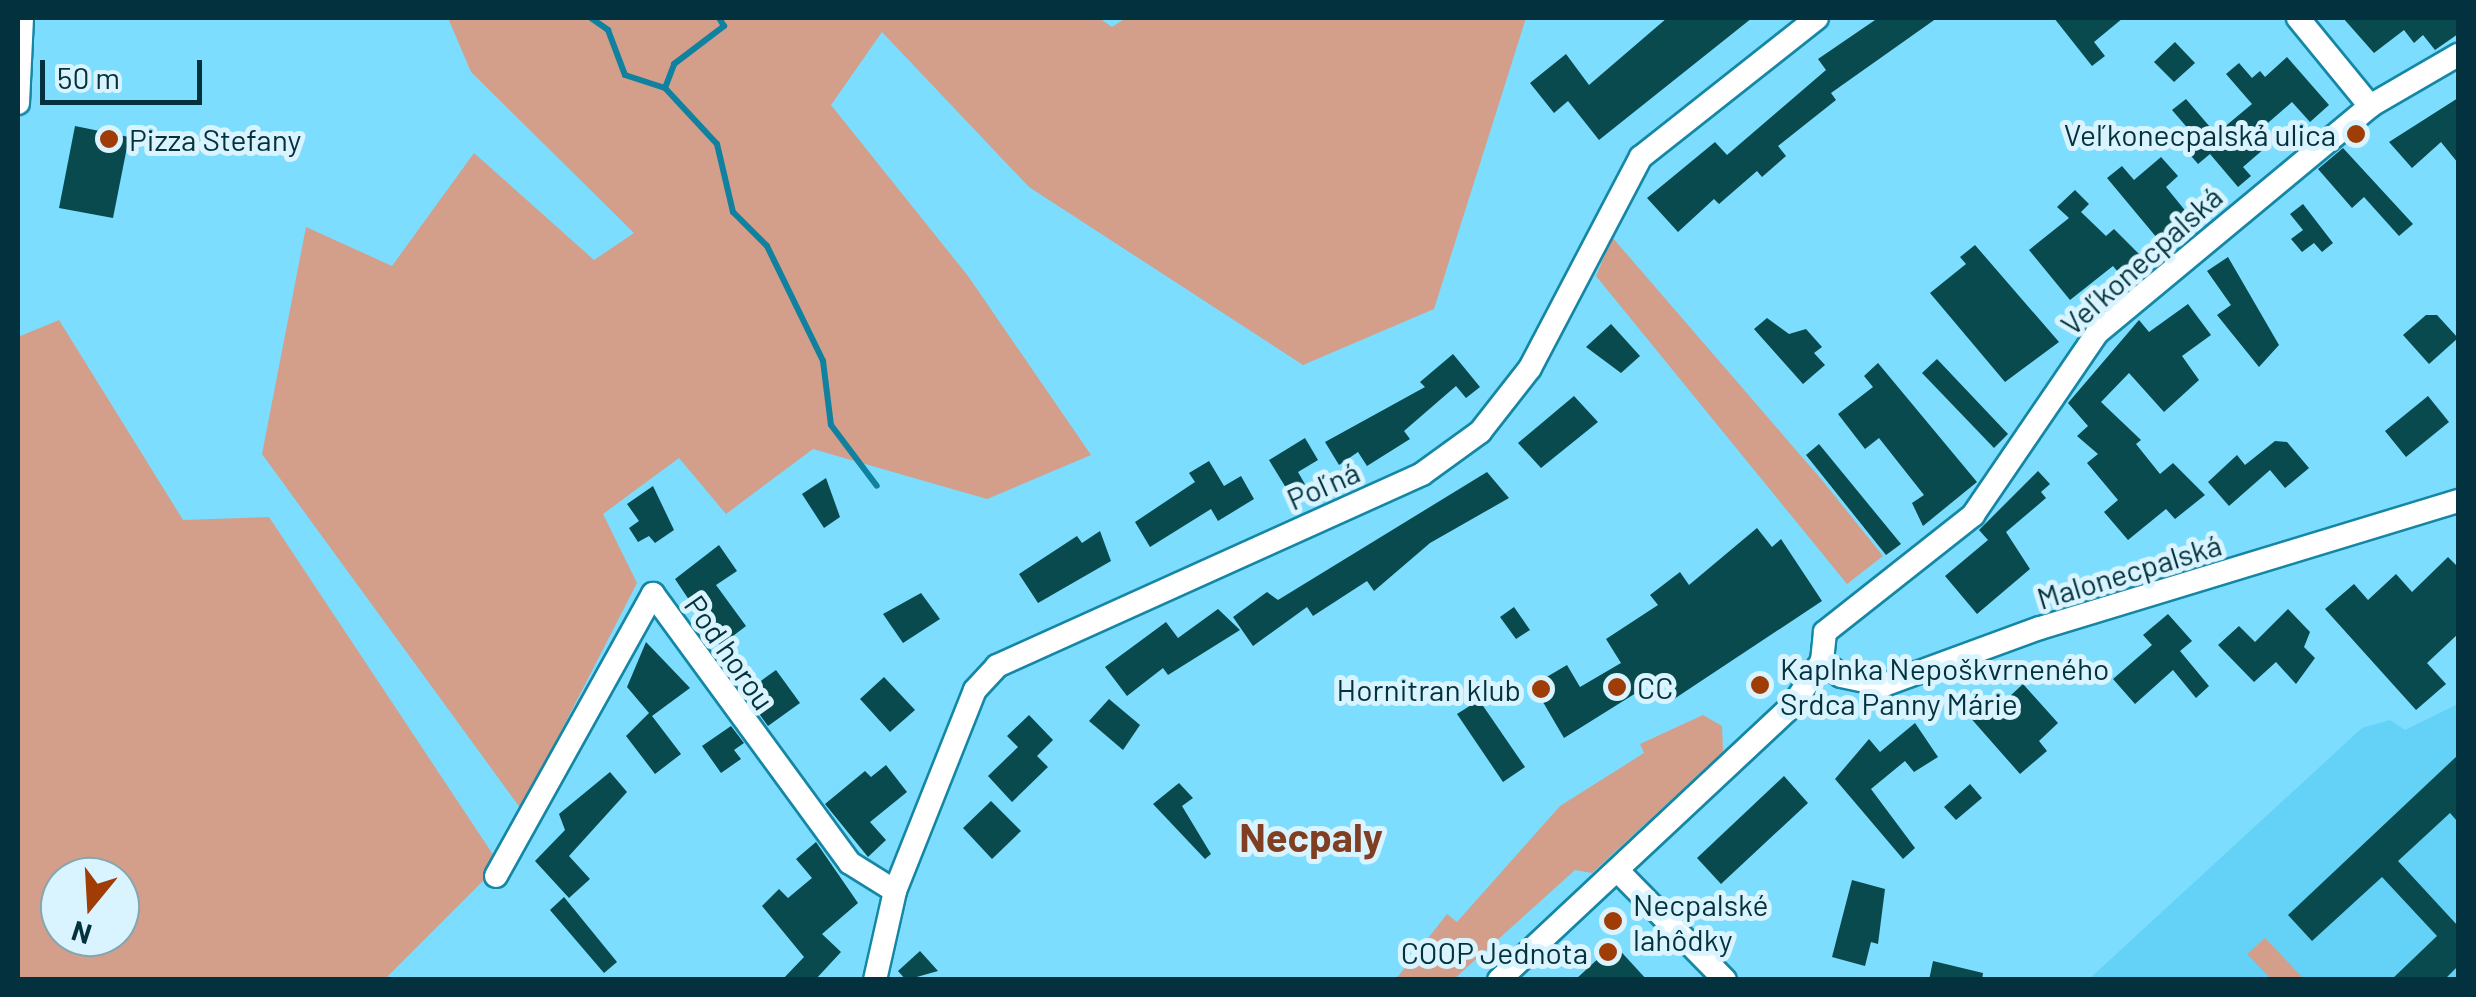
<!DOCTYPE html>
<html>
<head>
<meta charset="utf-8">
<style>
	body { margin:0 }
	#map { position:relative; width:2476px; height:997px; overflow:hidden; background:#7cddfe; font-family:Barlow,sans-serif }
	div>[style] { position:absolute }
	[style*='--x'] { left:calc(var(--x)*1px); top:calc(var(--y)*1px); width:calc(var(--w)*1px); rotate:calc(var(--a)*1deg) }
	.built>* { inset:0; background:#63d2f6 }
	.green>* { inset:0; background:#d39e8a }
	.stream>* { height:6px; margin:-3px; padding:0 3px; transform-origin:3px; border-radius:3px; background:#10819f }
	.building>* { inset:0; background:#084a4e }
	.roads { filter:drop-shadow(2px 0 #1587a5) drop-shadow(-2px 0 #1587a5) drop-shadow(0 2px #1587a5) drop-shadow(0 -2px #1587a5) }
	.minor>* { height:22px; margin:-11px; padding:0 11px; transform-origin:11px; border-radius:11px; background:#fff }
	.dots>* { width:28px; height:28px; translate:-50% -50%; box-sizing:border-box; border:5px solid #d9f4fe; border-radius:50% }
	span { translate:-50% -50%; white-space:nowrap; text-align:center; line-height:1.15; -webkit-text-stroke:10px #d9f4fe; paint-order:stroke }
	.poi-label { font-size:30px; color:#03313d }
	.right { translate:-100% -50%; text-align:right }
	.left { translate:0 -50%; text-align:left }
	.street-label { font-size:30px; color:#03313d }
	.district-label { font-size:40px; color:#803e23; font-weight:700 }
	.frame { position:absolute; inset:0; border:20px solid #03313d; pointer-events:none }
	.north { position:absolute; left:40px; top:857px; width:100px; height:100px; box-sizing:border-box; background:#d9f4fe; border:2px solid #83a6b1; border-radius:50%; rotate:198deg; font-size:28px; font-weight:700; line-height:40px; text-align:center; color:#03313d }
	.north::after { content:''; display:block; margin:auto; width:35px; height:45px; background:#a03d07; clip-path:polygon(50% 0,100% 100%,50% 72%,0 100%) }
	.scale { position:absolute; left:40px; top:60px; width:162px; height:45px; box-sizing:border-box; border:5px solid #03313d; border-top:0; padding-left:12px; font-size:30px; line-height:35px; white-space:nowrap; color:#03313d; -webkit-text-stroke:8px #d9f4fe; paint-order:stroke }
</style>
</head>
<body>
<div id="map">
	<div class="built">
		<i style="clip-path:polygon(2458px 704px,2458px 979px,2088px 980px,2362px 728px,2390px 720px,2405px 730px)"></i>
	</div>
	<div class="green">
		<i style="clip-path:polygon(448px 18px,1099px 18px,1112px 27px,1126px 18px,1526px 18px,1434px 309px,1303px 365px,1029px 187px,882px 32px,831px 105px,968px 276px,1091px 455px,987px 499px,813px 449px,726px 514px,679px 458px,603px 514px,637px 583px,521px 809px,262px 454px,306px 227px,392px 266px,474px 153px,594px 260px,634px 233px,471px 72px)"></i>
		<i style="clip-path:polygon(1612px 237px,1821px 479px,1883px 556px,1847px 584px,1596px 276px)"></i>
		<i style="clip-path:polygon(evenodd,59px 320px,183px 520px,269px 517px,496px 859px,484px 880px,385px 979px,18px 980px,18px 337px,59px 320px,60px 877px,120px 877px,120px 937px,60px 937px,60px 877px)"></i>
		<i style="clip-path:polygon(1703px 715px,1722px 726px,1723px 752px,1592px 873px,1575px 870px,1454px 979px,1396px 979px,1447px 914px,1457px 922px,1560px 806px,1644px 753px,1640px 744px)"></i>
		<i style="clip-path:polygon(2265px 938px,2304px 979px,2271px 979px,2247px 954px)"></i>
	</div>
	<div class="stream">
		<i style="--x:591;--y:18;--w:21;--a:35"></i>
		<i style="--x:608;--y:30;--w:48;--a:69.3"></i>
		<i style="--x:625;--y:75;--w:42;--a:18"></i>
		<i style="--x:665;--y:88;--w:76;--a:47.1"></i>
		<i style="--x:717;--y:144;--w:70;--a:76.8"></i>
		<i style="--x:733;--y:212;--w:48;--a:45"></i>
		<i style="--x:767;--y:246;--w:128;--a:64"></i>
		<i style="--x:823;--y:361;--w:64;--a:82.9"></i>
		<i style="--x:831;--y:425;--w:76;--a:53"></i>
		<i style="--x:665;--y:88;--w:26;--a:-69"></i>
		<i style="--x:674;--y:64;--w:63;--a:-37.2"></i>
		<i style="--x:724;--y:26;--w:9;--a:-122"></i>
	</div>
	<div class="building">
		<i style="clip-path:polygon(1667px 18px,1752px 18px,1599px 140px,1568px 101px,1554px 113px,1530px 83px,1566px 54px,1589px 85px)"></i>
		<i style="clip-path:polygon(1878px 18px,1937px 18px,1831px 93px,1836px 100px,1778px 146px,1786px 156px,1762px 177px,1757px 171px,1719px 204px,1714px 199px,1678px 232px,1647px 198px,1715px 142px,1727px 155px,1826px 70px,1818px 59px)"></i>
		<i style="clip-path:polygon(2054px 18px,2123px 18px,2094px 42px,2105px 56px,2092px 66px)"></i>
		<i style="clip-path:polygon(2343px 18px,2458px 18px,2458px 34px,2435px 50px,2423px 35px,2414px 43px,2404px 30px,2374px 53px)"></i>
		<i style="clip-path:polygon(2175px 42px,2195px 63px,2174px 82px,2154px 62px)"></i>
		<i style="clip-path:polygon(2287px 57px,2329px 105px,2310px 122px,2292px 102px,2254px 135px,2265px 148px,2243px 167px,2251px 176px,2238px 187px,2210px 154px,2198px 164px,2186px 150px,2197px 139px,2172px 110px,2186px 99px,2216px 134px,2252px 104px,2226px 74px,2239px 63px,2252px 78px,2260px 71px,2265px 77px)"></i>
		<i style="clip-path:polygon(2458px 98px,2458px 163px,2441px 142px,2412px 168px,2389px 142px)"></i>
		<i style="clip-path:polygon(75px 126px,129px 137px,113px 218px,59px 208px)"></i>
		<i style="clip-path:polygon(2343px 148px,2413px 224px,2399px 236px,2364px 197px,2352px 208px,2318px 169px)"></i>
		<i style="clip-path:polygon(2161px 157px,2178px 176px,2166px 187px,2192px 219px,2162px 244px,2107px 178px,2122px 166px,2134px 180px)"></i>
		<i style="clip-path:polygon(2075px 190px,2089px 204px,2081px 212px,2106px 236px,2114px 229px,2144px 259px,2122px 277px,2113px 266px,2070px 300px,2029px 250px,2069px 218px,2057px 207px)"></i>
		<i style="clip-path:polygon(2303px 204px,2333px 243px,2322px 252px,2314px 243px,2302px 252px,2291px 239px,2303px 230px,2290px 214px)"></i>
		<i style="clip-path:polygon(1975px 245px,2059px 342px,2005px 382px,1930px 293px,1966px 264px,1960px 257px)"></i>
		<i style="clip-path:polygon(2228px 257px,2279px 345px,2259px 367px,2217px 315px,2231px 305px,2207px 271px)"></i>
		<i style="clip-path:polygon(2188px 304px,2211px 335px,2182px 356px,2199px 380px,2164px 412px,2129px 373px,2101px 402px,2141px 440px,2136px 444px,2160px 474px,2173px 463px,2205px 495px,2175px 519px,2166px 509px,2128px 540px,2104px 512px,2118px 500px,2087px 463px,2098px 454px,2077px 436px,2088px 426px,2068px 403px,2139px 320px,2149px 332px)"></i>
		<i style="clip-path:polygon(2426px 315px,2437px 315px,2458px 338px,2429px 364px,2403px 335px)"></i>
		<i style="clip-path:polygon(1767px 318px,1789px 334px,1806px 329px,1822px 347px,1814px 353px,1825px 365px,1803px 384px,1754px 329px)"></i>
		<i style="clip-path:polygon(1611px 324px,1640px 356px,1621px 373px,1586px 347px)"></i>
		<i style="clip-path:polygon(1453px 354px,1480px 387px,1466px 398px,1456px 386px,1404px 431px,1410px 439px,1367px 466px,1358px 452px,1339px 465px,1325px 442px,1425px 387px,1420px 382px)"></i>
		<i style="clip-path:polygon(1937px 359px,2008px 434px,1994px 448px,1922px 373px)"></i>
		<i style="clip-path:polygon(1878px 363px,1977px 482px,1923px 526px,1912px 503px,1924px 495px,1879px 438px,1865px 449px,1838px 414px,1873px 387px,1864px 376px)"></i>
		<i style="clip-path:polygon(1574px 396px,1598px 422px,1541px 468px,1518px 443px)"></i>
		<i style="clip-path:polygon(2428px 396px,2449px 422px,2406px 457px,2385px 431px)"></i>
		<i style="clip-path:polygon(1305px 438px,1318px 460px,1298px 472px,1306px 486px,1291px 496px,1269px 460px)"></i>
		<i style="clip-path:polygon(2275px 441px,2287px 442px,2309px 468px,2285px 488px,2270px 470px,2229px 506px,2208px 482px,2237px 455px,2245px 465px)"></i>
		<i style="clip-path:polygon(1819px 444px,1901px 544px,1886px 555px,1806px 455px)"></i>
		<i style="clip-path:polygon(1209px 461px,1224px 486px,1241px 476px,1254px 499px,1218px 521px,1211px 509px,1150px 547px,1135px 522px,1195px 482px,1189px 473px)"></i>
		<i style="clip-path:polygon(2038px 471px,2050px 484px,2041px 492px,2046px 498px,2006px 532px,2030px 569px,1977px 614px,1945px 576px,1988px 540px,1979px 530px)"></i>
		<i style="clip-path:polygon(1487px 472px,1509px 498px,1430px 543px,1374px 591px,1367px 581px,1313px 616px,1307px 607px,1253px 646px,1233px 617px,1267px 592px,1278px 600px)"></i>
		<i style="clip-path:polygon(826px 478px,840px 517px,824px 528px,802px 494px)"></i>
		<i style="clip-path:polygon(653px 486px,674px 530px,655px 543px,649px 536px,638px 542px,629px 528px,639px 521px,627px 504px)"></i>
		<i style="clip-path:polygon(1757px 528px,1772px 547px,1781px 539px,1822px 601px,1674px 699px,1660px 678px,1564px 738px,1533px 685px,1567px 665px,1580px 687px,1621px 663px,1606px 639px,1658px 605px,1650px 595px,1680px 572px,1689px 585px)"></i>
		<i style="clip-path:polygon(1100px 531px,1111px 561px,1038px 603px,1019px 574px,1077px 536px,1082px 543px)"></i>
		<i style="clip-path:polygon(719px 545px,737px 571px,716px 585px,746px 626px,720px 646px,675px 579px)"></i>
		<i style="clip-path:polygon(2448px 557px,2458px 567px,2458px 634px,2427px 663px,2446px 684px,2416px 710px,2325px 609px,2354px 584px,2368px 600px,2396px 574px,2412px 592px)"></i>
		<i style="clip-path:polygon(921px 593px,940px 619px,903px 643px,883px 614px)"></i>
		<i style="clip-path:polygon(1514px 607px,1530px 630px,1516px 639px,1500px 617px)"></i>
		<i style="clip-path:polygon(1218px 609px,1240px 630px,1168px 675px,1163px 668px,1127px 696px,1105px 667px,1166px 622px,1178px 638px)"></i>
		<i style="clip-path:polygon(2288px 609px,2310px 632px,2304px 647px,2315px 658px,2296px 684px,2276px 662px,2254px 682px,2218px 645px,2239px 626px,2255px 642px)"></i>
		<i style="clip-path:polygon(2168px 614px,2192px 641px,2180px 651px,2209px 686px,2196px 698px,2173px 670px,2135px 704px,2113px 679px,2152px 645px,2143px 635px)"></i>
		<i style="clip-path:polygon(646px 642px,690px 688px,652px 716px,681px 754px,655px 774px,626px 736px,649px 713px,627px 687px)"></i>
		<i style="clip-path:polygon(776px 670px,800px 703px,768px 726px,744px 693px)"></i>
		<i style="clip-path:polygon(884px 677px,915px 710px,890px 732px,860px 699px)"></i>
		<i style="clip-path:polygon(2023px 684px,2058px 723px,2039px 741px,2047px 751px,2020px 774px,1968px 715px,1987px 699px,1996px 709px)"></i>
		<i style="clip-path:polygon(1109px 699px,1140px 725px,1123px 750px,1089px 721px)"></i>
		<i style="clip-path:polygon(1479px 700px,1525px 767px,1503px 782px,1457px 714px)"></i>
		<i style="clip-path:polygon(1029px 715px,1053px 740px,1037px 756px,1048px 767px,1012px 802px,988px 776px,1018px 747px,1007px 736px)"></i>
		<i style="clip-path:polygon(1915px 723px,1938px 757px,1914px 772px,1905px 761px,1871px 789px,1915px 848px,1903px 859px,1835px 779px,1869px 739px,1880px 752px)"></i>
		<i style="clip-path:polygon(731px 726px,744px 743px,734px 750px,741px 759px,721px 773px,702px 746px)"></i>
		<i style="clip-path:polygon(2458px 755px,2458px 822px,2450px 813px,2398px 861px,2458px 926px,2458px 966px,2444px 980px,2391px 980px,2437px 936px,2382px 877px,2312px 941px,2288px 915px)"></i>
		<i style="clip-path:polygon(886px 765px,907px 792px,870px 822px,886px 840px,868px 857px,825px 804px,865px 771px,871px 777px)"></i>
		<i style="clip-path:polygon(610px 772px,627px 792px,569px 856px,590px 879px,569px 898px,535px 861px,565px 830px,559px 814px)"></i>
		<i style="clip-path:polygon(1784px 776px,1808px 803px,1721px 884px,1697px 858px)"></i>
		<i style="clip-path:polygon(1179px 783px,1193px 798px,1182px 806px,1211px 854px,1205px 859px,1153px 804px)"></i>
		<i style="clip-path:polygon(1970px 784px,1982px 798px,1956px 820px,1944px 807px)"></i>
		<i style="clip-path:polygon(991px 801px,1021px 831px,992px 859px,963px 828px)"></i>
		<i style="clip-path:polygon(816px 842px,858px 903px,822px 934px,841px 952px,815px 980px,782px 980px,804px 957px,762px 906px,779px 889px,788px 898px,812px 878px,796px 859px)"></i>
		<i style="clip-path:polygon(1852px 880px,1885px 889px,1878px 944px,1871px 942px,1865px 966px,1832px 957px)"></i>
		<i style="clip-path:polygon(564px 897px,617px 962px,604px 973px,550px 910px)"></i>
		<i style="clip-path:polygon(1614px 944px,1647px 980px,1575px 980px)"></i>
		<i style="clip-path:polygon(920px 951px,938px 971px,906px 980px,898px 971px)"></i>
		<i style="clip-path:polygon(1933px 961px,1983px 973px,1982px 980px,1929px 980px)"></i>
	</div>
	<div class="roads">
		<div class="minor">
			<i style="--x:2298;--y:18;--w:114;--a:50.7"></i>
			<i style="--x:18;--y:103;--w:85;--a:-87.3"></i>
			<i style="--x:1822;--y:661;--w:24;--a:38"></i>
			<i style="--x:1841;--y:676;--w:44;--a:11.8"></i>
			<i style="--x:1884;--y:685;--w:166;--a:-20.1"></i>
			<i style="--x:2040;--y:628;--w:437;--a:-16.9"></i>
			<i style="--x:1617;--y:870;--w:154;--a:45.5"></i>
			<i style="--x:496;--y:876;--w:323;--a:-60.9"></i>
			<i style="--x:653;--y:594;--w:333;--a:53.8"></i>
			<i style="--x:850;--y:863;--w:53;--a:31.9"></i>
			<i style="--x:875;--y:980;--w:91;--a:-77.3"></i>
			<i style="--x:895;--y:891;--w:216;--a:-68.3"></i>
			<i style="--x:975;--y:690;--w:33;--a:-47"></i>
			<i style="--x:997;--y:666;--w:466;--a:-24.3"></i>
			<i style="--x:1422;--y:474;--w:72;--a:-35.9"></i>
			<i style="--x:1480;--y:432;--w:81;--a:-52"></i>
			<i style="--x:1530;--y:368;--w:238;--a:-62.3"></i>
			<i style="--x:1641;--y:157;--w:224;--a:-38.3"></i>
			<i style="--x:1499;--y:980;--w:403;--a:-43.1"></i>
			<i style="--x:1793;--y:705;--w:53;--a:-56.6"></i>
			<i style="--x:1822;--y:661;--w:29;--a:-84"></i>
			<i style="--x:1825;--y:632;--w:189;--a:-38.3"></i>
			<i style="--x:1973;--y:515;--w:220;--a:-55.7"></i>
			<i style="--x:2097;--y:333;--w:355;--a:-39.7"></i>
			<i style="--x:2370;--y:106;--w:102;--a:-30.1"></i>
		</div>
	</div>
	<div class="dots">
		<i style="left:2356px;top:134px;background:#a03d07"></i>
		<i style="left:109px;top:139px;background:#a03d07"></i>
		<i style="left:1760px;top:685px;background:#a03d07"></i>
		<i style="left:1617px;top:687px;background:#a03d07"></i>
		<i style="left:1541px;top:689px;background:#a03d07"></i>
		<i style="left:1613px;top:921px;background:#a03d07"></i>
		<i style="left:1608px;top:952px;background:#a03d07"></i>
	</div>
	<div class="poi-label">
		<span class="right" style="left:2336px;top:134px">Veľkonecpalská ulica</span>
		<span class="left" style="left:129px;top:139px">Pizza Stefany</span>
		<span class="left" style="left:1780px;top:685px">Kaplnka Nepoškvrneného<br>Srdca Panny Márie</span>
		<span class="left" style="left:1637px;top:687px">CC</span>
		<span class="right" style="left:1521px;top:689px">Hornitran klub</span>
		<span class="left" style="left:1633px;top:921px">Necpalské<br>lahôdky</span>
		<span class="right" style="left:1588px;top:952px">COOP Jednota</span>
	</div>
	<div class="street-label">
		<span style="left:2141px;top:260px;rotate:-42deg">Veľkonecpalská</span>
		<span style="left:1323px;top:485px;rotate:-24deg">Poľná</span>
		<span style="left:2129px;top:571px;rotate:-17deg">Malonecpalská</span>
		<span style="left:730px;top:652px;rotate:55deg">Pod horou</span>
	</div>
	<div class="district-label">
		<span style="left:1311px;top:836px">Necpaly</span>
	</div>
	<div class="frame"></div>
	<div class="north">N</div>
	<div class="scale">50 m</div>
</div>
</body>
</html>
